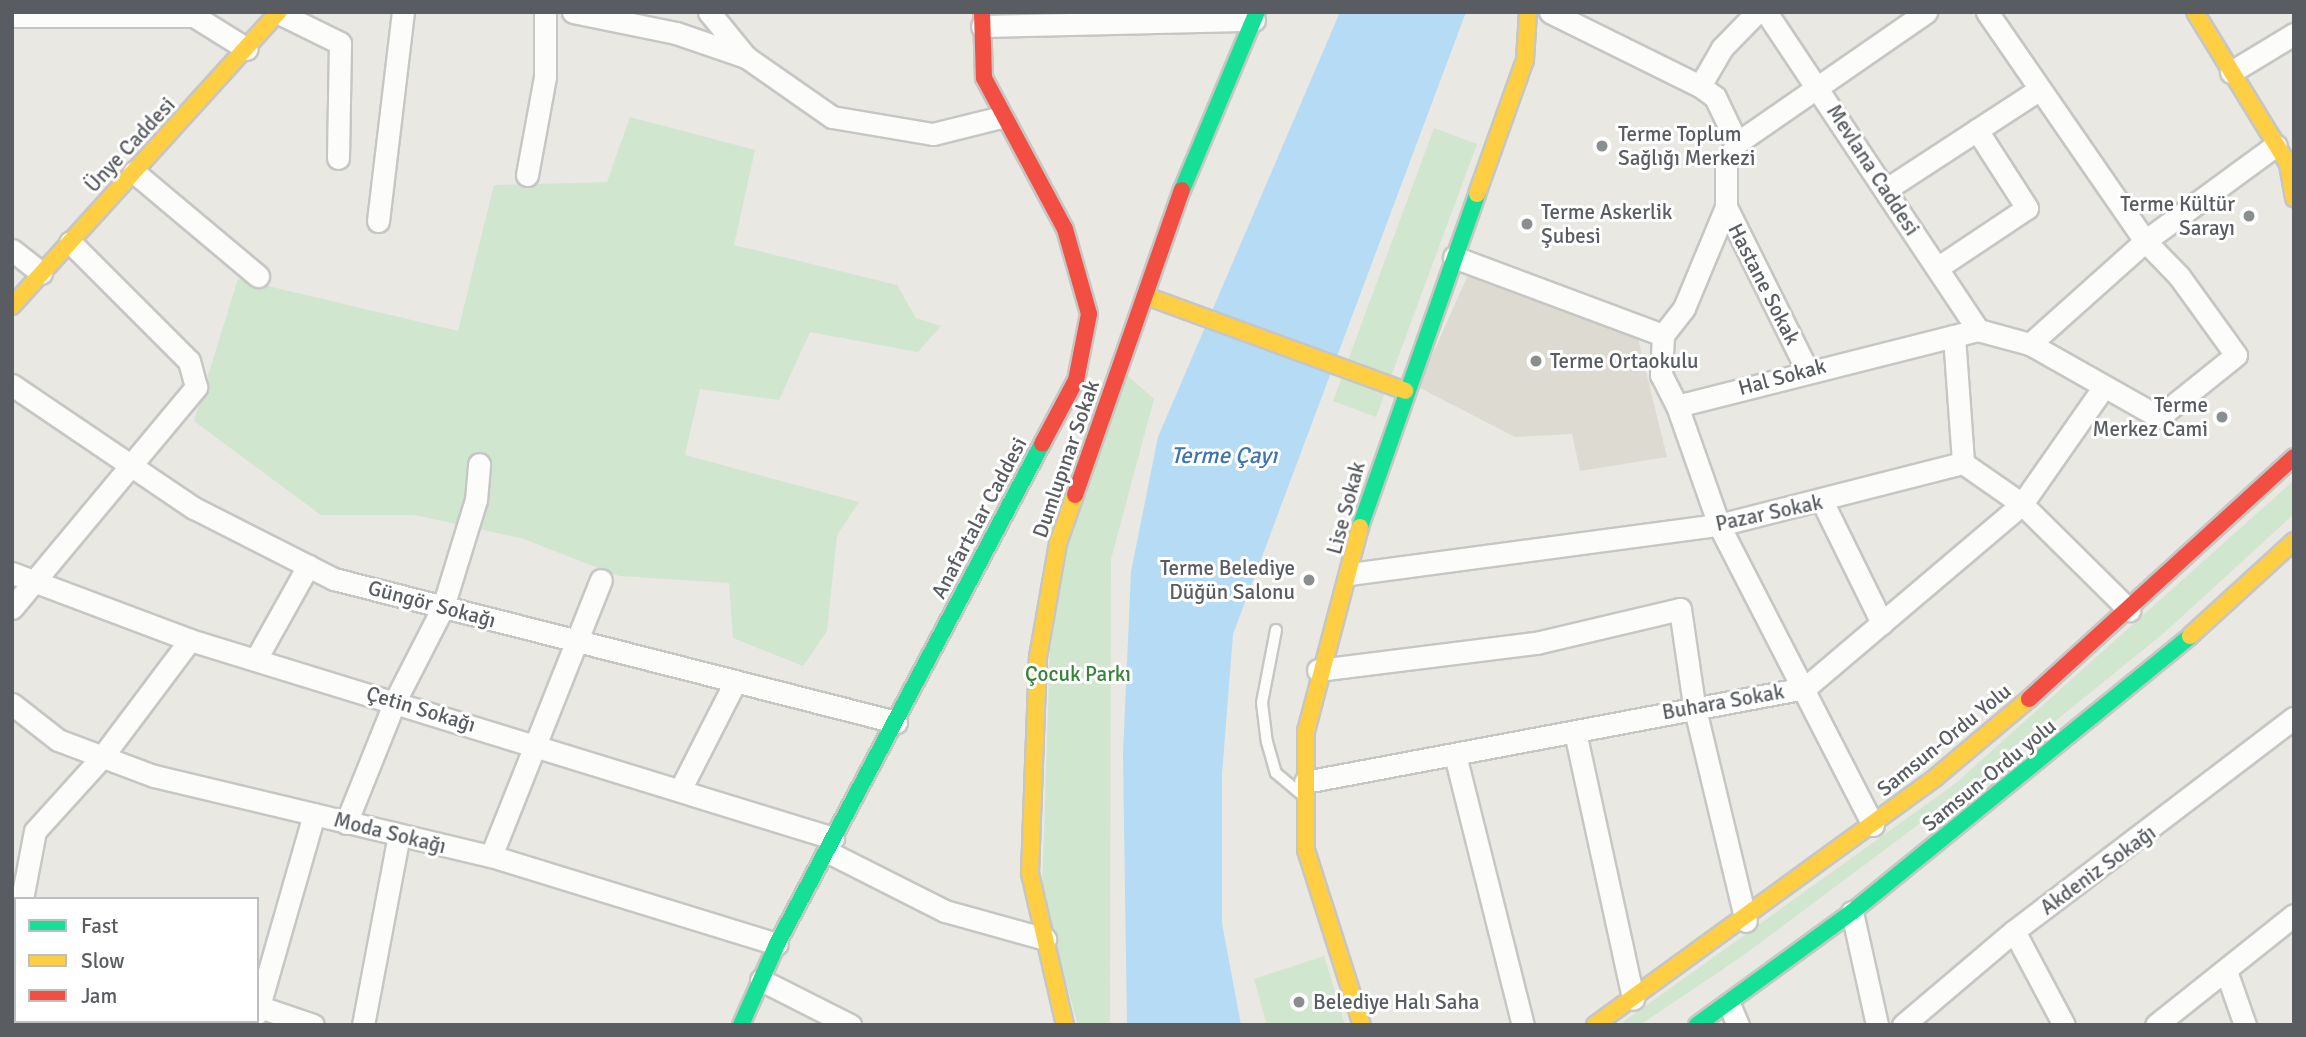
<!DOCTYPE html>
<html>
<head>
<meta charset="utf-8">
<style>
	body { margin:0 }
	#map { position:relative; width:2306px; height:1037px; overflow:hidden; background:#e9e8e3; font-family:Signika,sans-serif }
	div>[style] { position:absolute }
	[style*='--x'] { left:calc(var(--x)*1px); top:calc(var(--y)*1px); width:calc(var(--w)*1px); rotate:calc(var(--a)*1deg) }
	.education>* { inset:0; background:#dddad2 }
	.green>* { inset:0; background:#d1e6ce }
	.water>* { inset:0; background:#b5dbf5 }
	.roads { filter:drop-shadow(2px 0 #c6c6c5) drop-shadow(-2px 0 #c6c6c5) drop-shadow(0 2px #c6c6c5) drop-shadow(0 -2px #c6c6c5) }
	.lane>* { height:10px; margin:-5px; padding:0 5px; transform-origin:5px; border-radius:5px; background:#fcfcfb }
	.street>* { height:21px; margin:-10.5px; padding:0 10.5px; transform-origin:10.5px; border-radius:10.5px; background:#fcfcfb }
	.fast>* { height:16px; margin:-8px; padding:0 8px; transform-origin:8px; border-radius:8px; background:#16e098 }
	.slow>* { height:16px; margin:-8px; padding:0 8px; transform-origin:8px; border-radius:8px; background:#ffcf43 }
	.jam>* { height:16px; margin:-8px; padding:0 8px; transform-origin:8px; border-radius:8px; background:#f24e42 }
	.dots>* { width:19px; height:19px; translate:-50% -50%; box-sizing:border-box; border:4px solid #fff; border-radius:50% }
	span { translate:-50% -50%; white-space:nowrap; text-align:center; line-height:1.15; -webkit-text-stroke:6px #fff; paint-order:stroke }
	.poi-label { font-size:21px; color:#595d61 }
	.left { translate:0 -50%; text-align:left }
	.right { translate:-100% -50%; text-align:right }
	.street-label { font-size:21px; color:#595d61 }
	.park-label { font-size:21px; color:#368339 }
	.water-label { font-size:23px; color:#3e75ae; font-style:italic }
	.frame { position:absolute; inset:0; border:14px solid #595d61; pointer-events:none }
	.legend { position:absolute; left:14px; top:897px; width:245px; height:126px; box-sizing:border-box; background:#fff; border:2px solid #bdbec0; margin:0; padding:9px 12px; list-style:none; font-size:21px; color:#595d61 }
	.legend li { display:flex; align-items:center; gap:14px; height:35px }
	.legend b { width:35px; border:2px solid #bdbec0 }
</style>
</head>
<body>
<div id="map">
	<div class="education">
		<i style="clip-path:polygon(1468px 275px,1637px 335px,1667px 457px,1580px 471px,1572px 434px,1515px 437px,1418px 387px)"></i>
	</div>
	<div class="green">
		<i style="clip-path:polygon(630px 117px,755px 150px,734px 245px,897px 285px,916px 318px,941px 326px,918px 352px,810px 332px,779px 400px,700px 389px,685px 455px,859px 502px,837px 535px,827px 631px,803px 666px,733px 638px,729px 583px,619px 576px,521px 538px,414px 515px,321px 515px,194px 421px,238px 279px,458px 331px,494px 185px,607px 182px)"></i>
		<i style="clip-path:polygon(1434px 128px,1477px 144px,1376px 417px,1333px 401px)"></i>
		<i style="clip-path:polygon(1113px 363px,1154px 399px,1111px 559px,1110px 1025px,1078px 1025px,1042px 897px,1051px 616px)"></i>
		<i style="clip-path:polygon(2294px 480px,2294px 514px,2164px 633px,2033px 739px,1741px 957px,1640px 1025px,1619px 1025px,1956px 783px)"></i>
		<i style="clip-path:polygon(1324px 956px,1345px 1025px,1267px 1025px,1254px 979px)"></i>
	</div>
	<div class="water">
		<i style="clip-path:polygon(1340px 12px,1466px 12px,1233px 634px,1222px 774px,1222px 923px,1241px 1025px,1127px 1025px,1123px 754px,1131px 572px,1158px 437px)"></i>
	</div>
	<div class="roads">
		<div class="lane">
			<i style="--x:1276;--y:630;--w:74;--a:100.9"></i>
			<i style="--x:1262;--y:703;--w:39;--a:83"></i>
			<i style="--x:1267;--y:742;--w:32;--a:74"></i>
			<i style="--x:1276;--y:773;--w:33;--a:40"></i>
		</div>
		<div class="street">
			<i style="--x:573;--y:12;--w:105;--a:11.5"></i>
			<i style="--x:676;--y:33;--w:74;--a:18.9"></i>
			<i style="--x:709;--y:12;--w:58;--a:50.6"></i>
			<i style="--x:746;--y:57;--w:105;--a:34.9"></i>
			<i style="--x:832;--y:117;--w:102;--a:9.6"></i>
			<i style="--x:933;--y:134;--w:70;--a:-14"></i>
			<i style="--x:1550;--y:12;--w:167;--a:26.3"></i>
			<i style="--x:1700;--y:86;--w:19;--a:36"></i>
			<i style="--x:1715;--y:97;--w:51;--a:64.4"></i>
			<i style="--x:1766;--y:12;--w:382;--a:56.3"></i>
			<i style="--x:1987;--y:12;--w:278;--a:55.4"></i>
			<i style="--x:2145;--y:241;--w:49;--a:45.8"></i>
			<i style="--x:2179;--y:276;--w:97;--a:54.2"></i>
			<i style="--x:2236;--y:355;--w:99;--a:141.2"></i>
			<i style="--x:2159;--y:417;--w:148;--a:-150.5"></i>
			<i style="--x:279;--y:13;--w:68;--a:26.2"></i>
			<i style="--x:340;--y:43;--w:115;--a:91"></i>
			<i style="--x:12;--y:16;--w:182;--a:0"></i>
			<i style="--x:194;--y:16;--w:62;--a:31.9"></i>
			<i style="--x:982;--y:26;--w:272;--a:-1.3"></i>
			<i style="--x:2231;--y:72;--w:74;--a:-31.1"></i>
			<i style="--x:1700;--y:86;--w:44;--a:-59.9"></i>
			<i style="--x:1722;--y:48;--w:50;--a:-45.8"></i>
			<i style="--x:134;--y:172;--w:162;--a:40"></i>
			<i style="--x:527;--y:175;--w:100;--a:-79.6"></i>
			<i style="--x:545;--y:77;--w:65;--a:-90"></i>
			<i style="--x:1885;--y:190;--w:181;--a:-33.1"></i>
			<i style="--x:378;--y:221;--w:210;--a:-83.2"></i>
			<i style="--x:12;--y:250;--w:37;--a:38"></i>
			<i style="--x:1454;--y:257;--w:223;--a:20.5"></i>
			<i style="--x:1937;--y:268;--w:108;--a:-33.7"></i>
			<i style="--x:2027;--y:208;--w:93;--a:-122.7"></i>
			<i style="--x:1954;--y:336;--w:127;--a:85.9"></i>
			<i style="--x:1807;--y:370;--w:182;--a:-116.4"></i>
			<i style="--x:1726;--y:207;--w:45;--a:-90"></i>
			<i style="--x:1726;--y:162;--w:22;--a:-60"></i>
			<i style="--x:1737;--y:143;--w:230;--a:-34.7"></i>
			<i style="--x:12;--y:385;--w:220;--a:34.1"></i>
			<i style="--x:194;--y:508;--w:157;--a:26.9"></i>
			<i style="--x:334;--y:579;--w:580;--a:14.28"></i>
			<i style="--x:1677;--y:406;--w:35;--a:-117"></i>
			<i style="--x:1661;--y:375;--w:40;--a:-87.1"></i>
			<i style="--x:1663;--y:335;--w:34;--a:-52"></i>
			<i style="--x:1684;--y:308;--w:109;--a:-67.4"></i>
			<i style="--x:1823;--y:503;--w:134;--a:63.8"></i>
			<i style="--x:12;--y:573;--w:190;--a:20.6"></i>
			<i style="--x:190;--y:640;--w:673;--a:17.12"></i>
			<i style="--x:1350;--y:574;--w:372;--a:-7.6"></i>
			<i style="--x:1719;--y:525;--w:252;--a:-14.3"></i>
			<i style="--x:1963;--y:463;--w:72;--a:34.8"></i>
			<i style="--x:2022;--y:504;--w:151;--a:44.7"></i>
			<i style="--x:12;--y:608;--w:288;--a:-50.2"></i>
			<i style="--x:196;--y:387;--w:27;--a:-105"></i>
			<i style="--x:189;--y:361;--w:168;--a:-135"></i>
			<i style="--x:256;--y:659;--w:107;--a:-60.8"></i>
			<i style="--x:1318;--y:670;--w:220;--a:-7.1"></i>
			<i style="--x:1536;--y:643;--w:148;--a:-13.3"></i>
			<i style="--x:1680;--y:609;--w:97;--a:81.7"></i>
			<i style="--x:1694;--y:705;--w:222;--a:76.5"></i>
			<i style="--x:12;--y:704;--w:58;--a:38"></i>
			<i style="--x:58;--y:740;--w:103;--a:20.6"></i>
			<i style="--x:154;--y:776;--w:346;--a:13.4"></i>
			<i style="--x:491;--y:856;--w:299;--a:17.1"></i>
			<i style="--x:1575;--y:732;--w:273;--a:77.7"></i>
			<i style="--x:1455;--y:755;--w:278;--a:75.9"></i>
			<i style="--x:1305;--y:782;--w:509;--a:-10.65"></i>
			<i style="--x:1805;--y:688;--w:285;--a:-40.3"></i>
			<i style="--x:2022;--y:504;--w:141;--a:-55.1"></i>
			<i style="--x:680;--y:790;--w:121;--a:-63"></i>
			<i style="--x:346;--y:823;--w:131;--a:-68.1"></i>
			<i style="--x:395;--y:701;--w:106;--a:-62.9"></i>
			<i style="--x:443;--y:607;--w:112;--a:-72.9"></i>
			<i style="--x:476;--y:500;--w:36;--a:-85"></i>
			<i style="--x:1873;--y:825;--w:337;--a:-117.2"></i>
			<i style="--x:1719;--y:525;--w:126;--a:-109.4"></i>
			<i style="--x:1677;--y:406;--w:310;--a:-14.2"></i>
			<i style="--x:1978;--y:330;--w:54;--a:15.1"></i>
			<i style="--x:2030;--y:344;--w:154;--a:-41.8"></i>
			<i style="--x:2145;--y:241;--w:162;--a:-36.2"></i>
			<i style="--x:830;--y:853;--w:129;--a:26.8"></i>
			<i style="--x:945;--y:911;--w:104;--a:15.6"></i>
			<i style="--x:491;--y:856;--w:297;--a:-68.3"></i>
			<i style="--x:22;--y:899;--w:69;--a:-79.2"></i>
			<i style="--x:35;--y:831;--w:100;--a:-47.8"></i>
			<i style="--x:102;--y:757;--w:146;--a:-53.1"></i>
			<i style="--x:1852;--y:912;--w:116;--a:77.5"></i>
			<i style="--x:2014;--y:931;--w:106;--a:62"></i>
			<i style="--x:12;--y:935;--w:10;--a:-66"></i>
			<i style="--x:2226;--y:971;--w:57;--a:70.6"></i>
			<i style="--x:12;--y:973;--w:4;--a:27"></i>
			<i style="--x:761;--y:980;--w:100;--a:26.8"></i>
			<i style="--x:1729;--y:1004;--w:23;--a:67"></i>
			<i style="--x:257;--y:1006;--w:59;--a:18.7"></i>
			<i style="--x:257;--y:1013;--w:207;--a:-74"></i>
			<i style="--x:56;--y:1021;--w:5;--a:53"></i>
			<i style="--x:23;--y:1025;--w:7;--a:-34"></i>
			<i style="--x:363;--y:1025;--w:193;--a:-79.3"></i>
			<i style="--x:1903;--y:1025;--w:145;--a:-40.3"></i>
			<i style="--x:2014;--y:931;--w:352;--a:-37.3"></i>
			<i style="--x:2156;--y:1025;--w:176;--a:-38.6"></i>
		</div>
		<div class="fast">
			<i style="--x:1182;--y:190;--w:193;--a:-67.2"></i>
			<i style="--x:1360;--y:527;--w:353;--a:-70.6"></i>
			<i style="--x:741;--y:1025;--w:89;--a:-66"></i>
			<i style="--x:777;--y:944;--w:566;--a:-62.08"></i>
			<i style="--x:1697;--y:1025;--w:192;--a:-36.1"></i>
			<i style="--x:1852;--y:912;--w:436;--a:-39.2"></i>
		</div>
		<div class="slow">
			<i style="--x:2195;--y:12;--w:178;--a:58.5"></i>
			<i style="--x:2288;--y:164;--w:35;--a:80"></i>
			<i style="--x:1477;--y:194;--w:142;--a:-70.3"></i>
			<i style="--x:1525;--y:60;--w:48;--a:-86.4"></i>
			<i style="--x:1146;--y:296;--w:276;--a:20.1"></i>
			<i style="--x:12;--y:306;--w:397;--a:-47.8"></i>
			<i style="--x:1360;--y:527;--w:211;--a:104.8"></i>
			<i style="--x:1306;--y:731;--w:119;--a:90"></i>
			<i style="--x:1306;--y:850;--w:184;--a:72.3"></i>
			<i style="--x:2190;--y:636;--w:141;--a:-42.4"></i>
			<i style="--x:1065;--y:1025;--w:156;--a:-103"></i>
			<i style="--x:1030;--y:873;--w:216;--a:-87.9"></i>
			<i style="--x:1038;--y:657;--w:116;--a:-80"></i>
			<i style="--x:1058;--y:543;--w:51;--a:-70.5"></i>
			<i style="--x:1595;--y:1025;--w:422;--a:-36"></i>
			<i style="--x:1936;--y:777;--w:121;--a:-40"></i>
		</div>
		<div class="jam">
			<i style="--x:982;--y:12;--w:66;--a:88.3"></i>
			<i style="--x:984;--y:78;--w:171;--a:61.8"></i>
			<i style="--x:1065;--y:229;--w:88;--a:74.2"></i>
			<i style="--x:1089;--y:314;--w:67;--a:101.1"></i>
			<i style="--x:1076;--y:380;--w:72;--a:118"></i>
			<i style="--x:1075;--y:495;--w:323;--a:-70.7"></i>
			<i style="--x:2029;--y:699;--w:359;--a:-42.4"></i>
		</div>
	</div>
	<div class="dots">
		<i style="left:1602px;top:146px;background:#8b8e8e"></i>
		<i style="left:2249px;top:216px;background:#8b8e8e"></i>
		<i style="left:1527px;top:224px;background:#8b8e8e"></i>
		<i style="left:1536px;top:361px;background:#8b8e8e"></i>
		<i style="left:2222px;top:417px;background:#8b8e8e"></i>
		<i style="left:1309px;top:580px;background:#8b8e8e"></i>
		<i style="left:1299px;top:1002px;background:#8b8e8e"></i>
	</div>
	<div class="poi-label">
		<span class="left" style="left:1618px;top:146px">Terme Toplum<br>Sağlığı Merkezi</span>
		<span class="right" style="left:2235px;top:216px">Terme Kültür<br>Sarayı</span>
		<span class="left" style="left:1541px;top:224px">Terme Askerlik<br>Şubesi</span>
		<span class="left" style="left:1550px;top:361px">Terme Ortaokulu</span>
		<span class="right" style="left:2208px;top:417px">Terme<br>Merkez Cami</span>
		<span class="right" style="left:1295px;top:580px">Terme Belediye<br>Düğün Salonu</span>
		<span class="left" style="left:1313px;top:1002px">Belediye Halı Saha</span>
	</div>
	<div class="street-label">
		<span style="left:130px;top:145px;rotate:-47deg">Ünye Caddesi</span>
		<span style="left:1873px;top:170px;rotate:57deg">Mevlana Caddesi</span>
		<span style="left:1764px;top:284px;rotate:63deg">Hastane Sokak</span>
		<span style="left:1782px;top:377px;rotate:-15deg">Hal Sokak</span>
		<span style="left:1066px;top:459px;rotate:-71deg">Dumlupınar Sokak</span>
		<span style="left:1346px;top:508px;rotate:-75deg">Lise Sokak</span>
		<span style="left:1769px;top:513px;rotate:-12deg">Pazar Sokak</span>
		<span style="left:979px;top:518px;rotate:-62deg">Anafartalar Caddesi</span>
		<span style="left:432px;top:604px;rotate:15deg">Güngör Sokağı</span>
		<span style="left:1723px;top:702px;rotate:-10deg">Buhara Sokak</span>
		<span style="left:421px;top:709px;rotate:17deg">Çetin Sokağı</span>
		<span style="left:1944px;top:740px;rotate:-39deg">Samsun-Ordu Yolu</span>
		<span style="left:1989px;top:775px;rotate:-39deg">Samsun-Ordu yolu</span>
		<span style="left:390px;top:833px;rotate:14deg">Moda Sokağı</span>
		<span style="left:2098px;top:870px;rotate:-36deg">Akdeniz Sokağı</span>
	</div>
	<div class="park-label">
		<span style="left:1078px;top:674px">Çocuk Parkı</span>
	</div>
	<div class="water-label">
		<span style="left:1224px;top:456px">Terme Çayı</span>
	</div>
	<div class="frame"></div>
	<ul class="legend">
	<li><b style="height:9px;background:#16e098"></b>Fast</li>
	<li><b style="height:9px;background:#ffcf43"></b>Slow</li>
	<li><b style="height:9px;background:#f24e42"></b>Jam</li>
	</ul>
</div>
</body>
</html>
